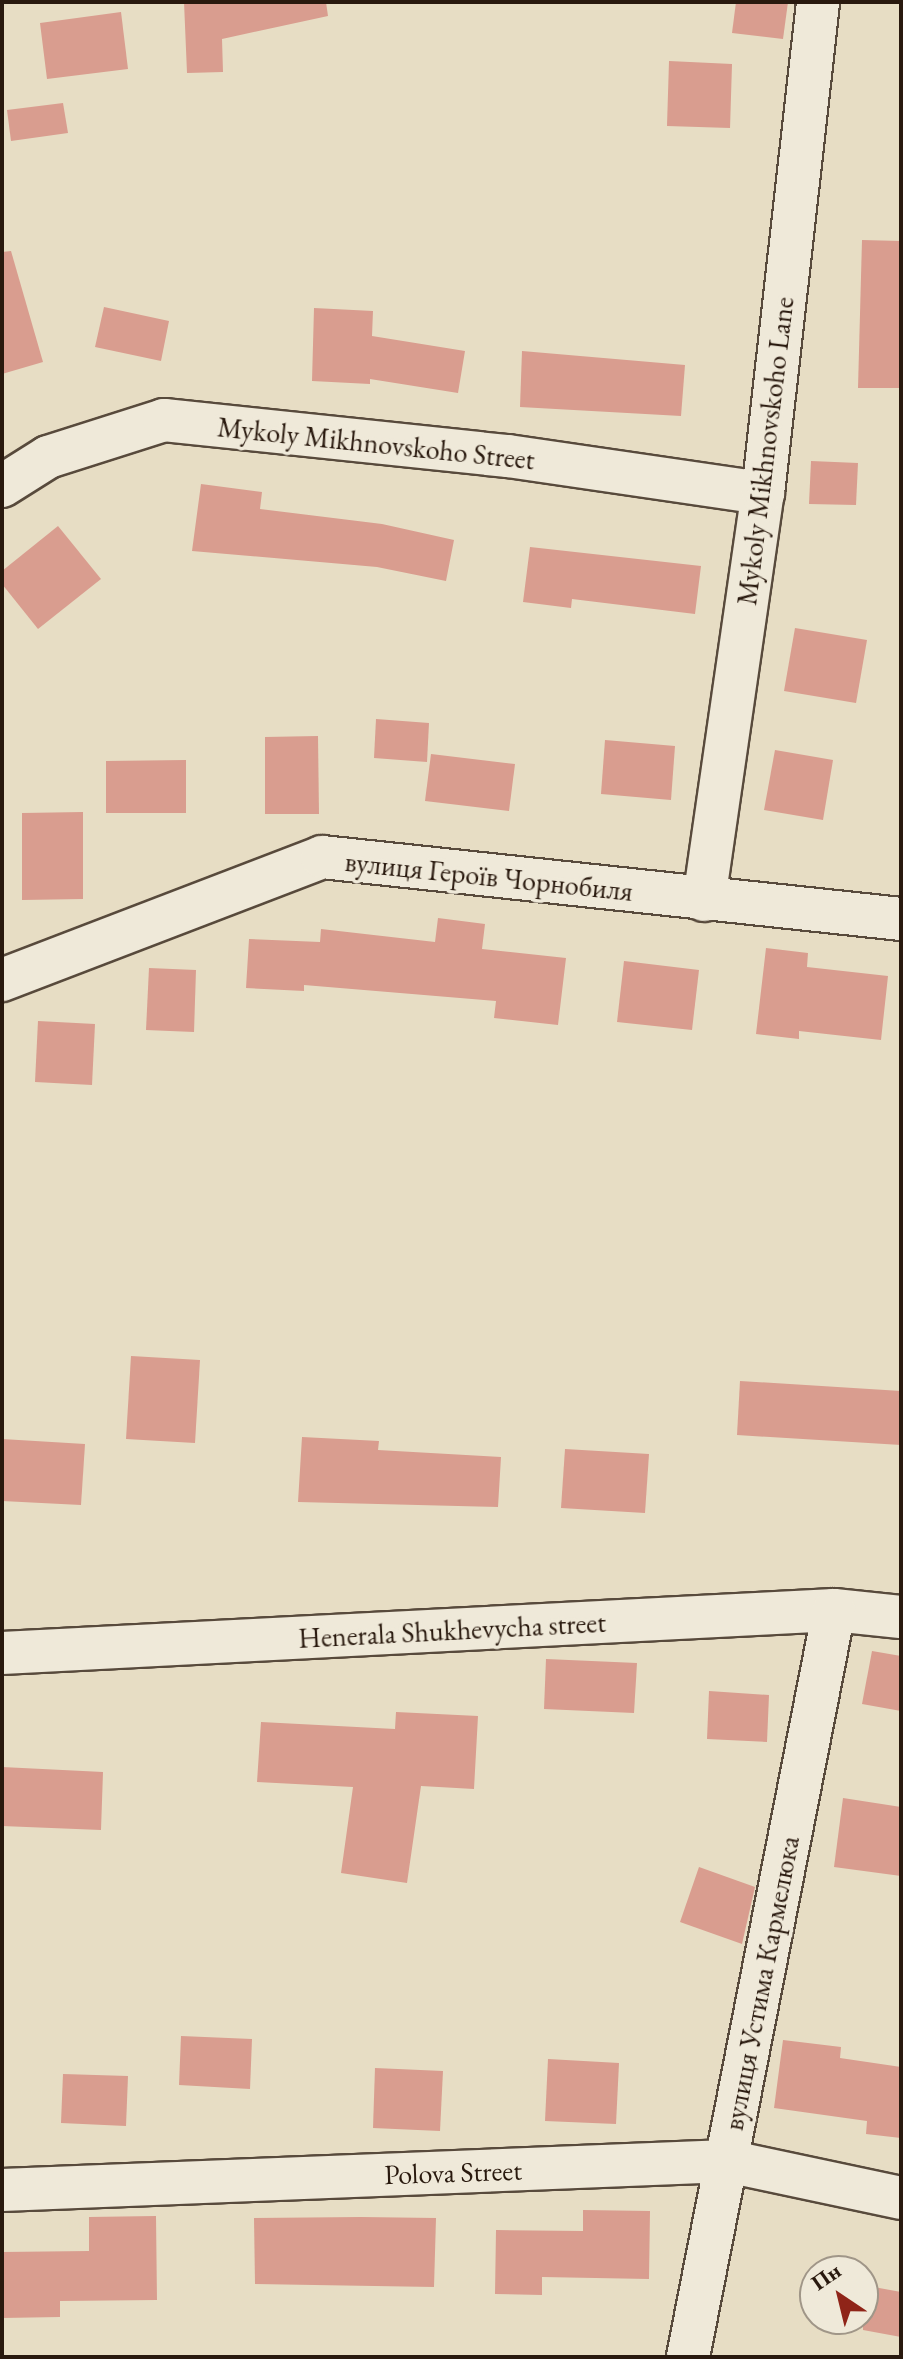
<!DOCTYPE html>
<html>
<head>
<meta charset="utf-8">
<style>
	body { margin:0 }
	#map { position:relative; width:903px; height:2359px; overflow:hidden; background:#e7ddc4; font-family:"EB Garamond",serif }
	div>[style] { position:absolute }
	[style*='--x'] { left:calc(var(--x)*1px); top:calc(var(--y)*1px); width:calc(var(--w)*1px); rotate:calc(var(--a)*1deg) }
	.building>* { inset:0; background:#d99d8f }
	.roads { filter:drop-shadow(2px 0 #584a3c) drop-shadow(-2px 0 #584a3c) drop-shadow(0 2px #584a3c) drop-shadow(0 -2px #584a3c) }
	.street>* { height:42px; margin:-21px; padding:0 21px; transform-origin:21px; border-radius:21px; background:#efe9d9 }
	span { translate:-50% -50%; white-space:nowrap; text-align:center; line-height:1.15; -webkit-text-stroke:7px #efe9d9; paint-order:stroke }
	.street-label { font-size:28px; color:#29190e }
	.frame { position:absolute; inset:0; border:4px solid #29190e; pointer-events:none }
	.north { position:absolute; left:799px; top:2255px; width:80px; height:80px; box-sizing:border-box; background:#efe9d9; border:2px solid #a09688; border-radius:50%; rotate:325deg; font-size:22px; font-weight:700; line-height:32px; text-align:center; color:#29190e }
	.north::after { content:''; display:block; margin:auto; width:28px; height:36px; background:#8f2418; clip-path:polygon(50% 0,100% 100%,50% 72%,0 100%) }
</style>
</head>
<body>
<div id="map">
	<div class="building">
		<i style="clip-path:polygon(184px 2px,326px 2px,328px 16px,222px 39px,223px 72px,187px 73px)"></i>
		<i style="clip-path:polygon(736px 2px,788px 2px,783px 39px,732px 33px)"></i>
		<i style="clip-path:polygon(121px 12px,128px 69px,47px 79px,40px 23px)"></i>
		<i style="clip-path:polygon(669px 61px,732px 64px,730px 128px,667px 126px)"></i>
		<i style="clip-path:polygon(63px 103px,68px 133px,11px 141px,7px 110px)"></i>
		<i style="clip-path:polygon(862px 240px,901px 241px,901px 388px,858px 388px)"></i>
		<i style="clip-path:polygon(11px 251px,43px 362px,2px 374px,2px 252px)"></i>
		<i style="clip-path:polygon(104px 307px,169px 321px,161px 361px,95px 347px)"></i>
		<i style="clip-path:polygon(314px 308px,373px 311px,372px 336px,465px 351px,458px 393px,370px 379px,370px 384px,312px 381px)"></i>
		<i style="clip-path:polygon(522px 351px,685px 365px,681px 416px,520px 407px)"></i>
		<i style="clip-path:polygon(811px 461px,858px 463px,856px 505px,809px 504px)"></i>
		<i style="clip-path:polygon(201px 484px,262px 492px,260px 509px,382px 524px,454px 540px,446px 581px,377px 567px,192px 551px)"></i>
		<i style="clip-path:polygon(58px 526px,101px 579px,38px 629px,2px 584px,2px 571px)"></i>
		<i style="clip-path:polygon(530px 547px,701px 566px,695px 614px,572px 599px,571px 608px,523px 602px)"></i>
		<i style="clip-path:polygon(795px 628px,867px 640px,856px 703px,784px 691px)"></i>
		<i style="clip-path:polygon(376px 719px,429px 723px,427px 762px,374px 758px)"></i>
		<i style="clip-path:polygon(318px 736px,319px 814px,265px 814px,265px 737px)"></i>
		<i style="clip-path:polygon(605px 740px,675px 746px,671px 800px,601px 794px)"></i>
		<i style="clip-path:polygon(775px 750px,833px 760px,823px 820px,764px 810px)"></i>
		<i style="clip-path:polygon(431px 754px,515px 764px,509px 811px,425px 801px)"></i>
		<i style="clip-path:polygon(186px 760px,186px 813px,106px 813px,106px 761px)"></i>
		<i style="clip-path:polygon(83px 812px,83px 899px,22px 900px,22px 813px)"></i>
		<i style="clip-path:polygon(438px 918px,485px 924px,482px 949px,566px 958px,558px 1025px,494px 1018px,496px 1001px,304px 985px,304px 991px,246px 988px,249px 939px,320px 942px,321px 929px,435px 942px)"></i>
		<i style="clip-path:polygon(766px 948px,808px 953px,807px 967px,888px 976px,881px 1040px,799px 1031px,799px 1039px,756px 1034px)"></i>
		<i style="clip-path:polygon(624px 961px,699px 970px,692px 1030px,617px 1022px)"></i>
		<i style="clip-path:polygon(149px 968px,196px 970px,194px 1032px,146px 1030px)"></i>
		<i style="clip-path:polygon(38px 1021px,95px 1024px,92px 1085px,35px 1082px)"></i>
		<i style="clip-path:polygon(131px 1356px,200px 1360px,195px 1443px,126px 1439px)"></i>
		<i style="clip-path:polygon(740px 1381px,901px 1391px,901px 1445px,737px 1435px)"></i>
		<i style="clip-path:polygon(302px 1437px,379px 1441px,378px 1450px,501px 1457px,498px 1507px,298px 1502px)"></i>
		<i style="clip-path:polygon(2px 1439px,85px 1444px,81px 1505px,2px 1501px)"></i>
		<i style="clip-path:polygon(565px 1449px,649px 1454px,645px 1513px,561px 1508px)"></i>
		<i style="clip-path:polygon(872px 1651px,901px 1656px,901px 1711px,862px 1704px)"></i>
		<i style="clip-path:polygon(546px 1659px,637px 1663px,634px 1713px,544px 1709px)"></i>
		<i style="clip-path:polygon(709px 1691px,769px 1695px,767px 1742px,707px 1739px)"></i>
		<i style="clip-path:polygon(396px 1712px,478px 1716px,474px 1789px,421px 1786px,407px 1883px,341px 1873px,353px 1787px,257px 1782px,261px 1722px,395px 1729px)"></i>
		<i style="clip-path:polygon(2px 1767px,103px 1772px,101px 1830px,2px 1826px)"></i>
		<i style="clip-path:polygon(843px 1798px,901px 1807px,901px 1876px,834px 1867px)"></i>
		<i style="clip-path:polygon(699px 1867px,755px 1887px,742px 1944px,680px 1922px)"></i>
		<i style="clip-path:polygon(181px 2036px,252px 2039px,250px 2089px,179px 2085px)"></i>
		<i style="clip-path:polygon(783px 2040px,841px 2047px,840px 2058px,901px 2067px,901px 2138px,866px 2134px,867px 2121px,774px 2108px)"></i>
		<i style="clip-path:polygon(548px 2059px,619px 2063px,616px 2124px,545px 2121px)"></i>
		<i style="clip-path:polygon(375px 2068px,443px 2071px,440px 2131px,373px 2128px)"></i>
		<i style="clip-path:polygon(63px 2074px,128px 2076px,126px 2126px,61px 2123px)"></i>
		<i style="clip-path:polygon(583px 2210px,650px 2211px,649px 2279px,542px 2277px,542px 2295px,495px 2294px,496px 2230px,583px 2231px)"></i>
		<i style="clip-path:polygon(156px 2216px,157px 2300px,60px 2301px,60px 2317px,2px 2318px,2px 2252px,89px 2251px,89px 2217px)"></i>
		<i style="clip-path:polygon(361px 2217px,436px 2218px,434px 2287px,255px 2284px,254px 2218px)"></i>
		<i style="clip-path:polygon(863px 2285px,901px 2292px,901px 2337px,863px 2330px)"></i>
	</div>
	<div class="roads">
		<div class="street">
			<i style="--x:2;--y:486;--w:54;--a:-32.2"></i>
			<i style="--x:48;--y:457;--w:122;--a:-17.7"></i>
			<i style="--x:164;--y:420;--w:346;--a:6"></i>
			<i style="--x:508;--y:456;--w:258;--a:8.3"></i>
			<i style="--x:704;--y:900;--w:411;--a:-81.8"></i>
			<i style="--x:763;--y:493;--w:494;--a:-83.6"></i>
			<i style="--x:2;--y:980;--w:343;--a:-21"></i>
			<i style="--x:322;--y:857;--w:582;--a:6.11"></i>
			<i style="--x:2;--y:1653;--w:833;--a:-2.96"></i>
			<i style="--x:834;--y:1610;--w:67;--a:6"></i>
			<i style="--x:2;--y:2190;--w:726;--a:-2.29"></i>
			<i style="--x:727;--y:2161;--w:178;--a:12"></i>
			<i style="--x:688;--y:2357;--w:761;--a:-78.94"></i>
		</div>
	</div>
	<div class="street-label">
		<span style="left:376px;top:443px;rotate:6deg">Mykoly Mikhnovskoho Street</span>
		<span style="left:765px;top:451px;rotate:-83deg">Mykoly Mikhnovskoho Lane</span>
		<span style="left:489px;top:876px;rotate:6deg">вулиця Героїв Чорнобиля</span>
		<span style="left:452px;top:1630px;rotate:-3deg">Henerala Shukhevycha street</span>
		<span style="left:761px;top:1983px;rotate:-79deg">вулиця Устима Кармелюка</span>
		<span style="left:453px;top:2172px;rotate:-2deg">Polova Street</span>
	</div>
	<div class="frame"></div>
	<div class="north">Пн</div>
</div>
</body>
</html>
